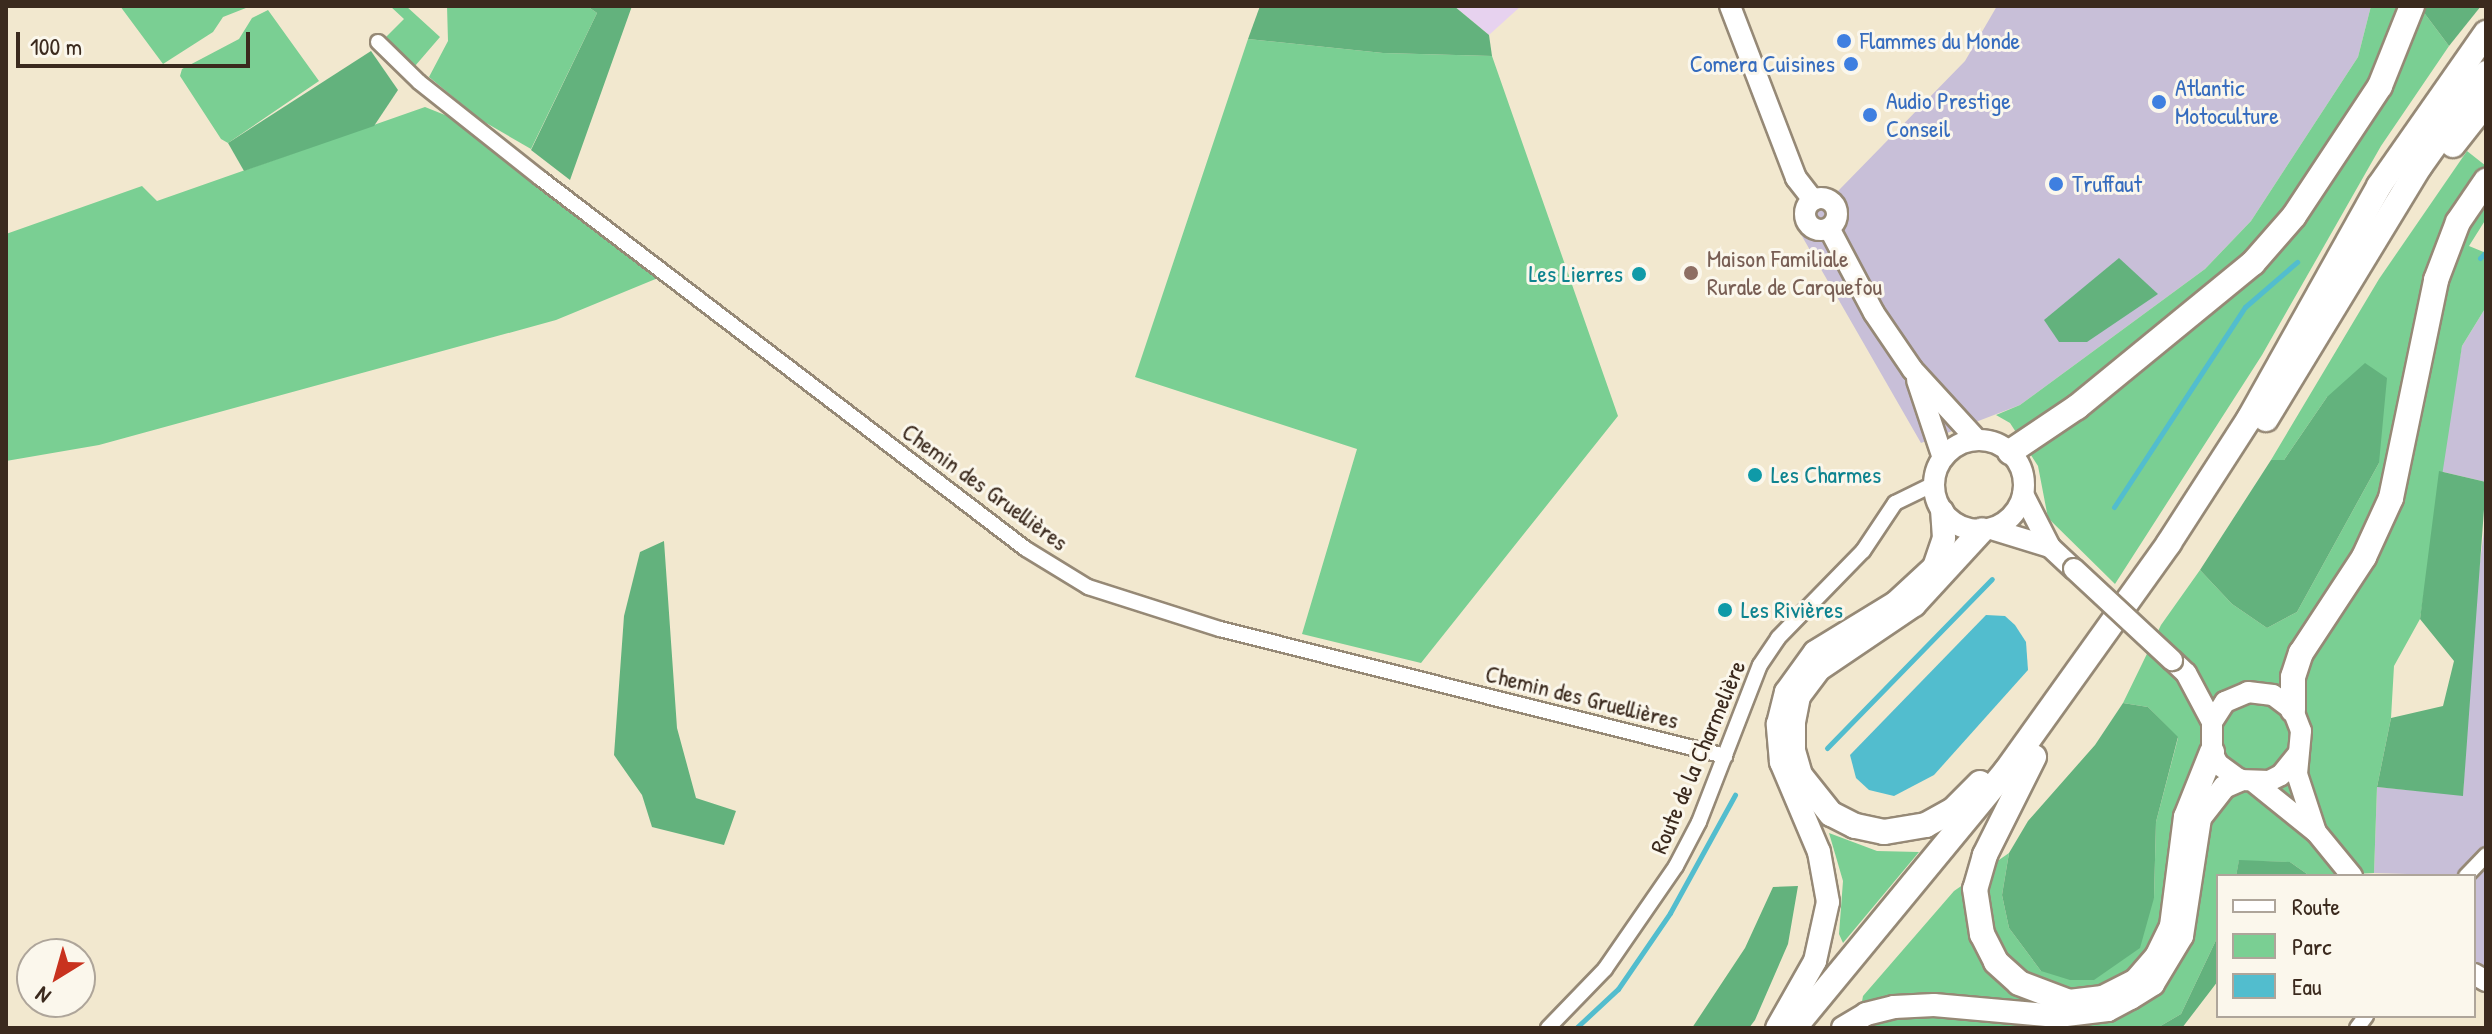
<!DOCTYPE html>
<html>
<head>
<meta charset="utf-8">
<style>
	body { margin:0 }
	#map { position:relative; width:2492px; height:1034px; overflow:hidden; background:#f2e8cf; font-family:"Patrick Hand",sans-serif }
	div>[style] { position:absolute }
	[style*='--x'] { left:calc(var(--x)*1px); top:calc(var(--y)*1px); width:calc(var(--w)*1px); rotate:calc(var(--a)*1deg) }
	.built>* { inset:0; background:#e7d2ef }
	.industrial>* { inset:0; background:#c8bfd8 }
	.green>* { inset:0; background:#7acf93 }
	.forest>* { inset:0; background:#63b27d }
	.water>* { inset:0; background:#52bdce }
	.stream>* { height:5px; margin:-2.5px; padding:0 2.5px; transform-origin:2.5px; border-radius:2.5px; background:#52bdce }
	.roads { filter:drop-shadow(2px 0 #968976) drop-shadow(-2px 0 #968976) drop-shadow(0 2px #968976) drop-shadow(0 -2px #968976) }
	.minor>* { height:14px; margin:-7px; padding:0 7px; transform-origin:7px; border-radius:7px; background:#fff }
	.secondary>* { height:20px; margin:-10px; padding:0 10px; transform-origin:10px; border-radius:10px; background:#fff }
	.secondary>.ring { margin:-10px; padding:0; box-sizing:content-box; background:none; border:20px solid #fff; border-radius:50% }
	.primary>* { height:22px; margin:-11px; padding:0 11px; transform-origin:11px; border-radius:11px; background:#fff }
	.motorway>* { height:24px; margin:-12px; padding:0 12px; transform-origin:12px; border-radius:12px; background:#fff }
	.bridges { filter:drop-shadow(2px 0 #968976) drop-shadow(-2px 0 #968976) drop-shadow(0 2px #968976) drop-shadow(0 -2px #968976) }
	.secondary-bridge>* { height:20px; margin:-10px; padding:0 10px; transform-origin:10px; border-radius:10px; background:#fff }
	.dots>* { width:22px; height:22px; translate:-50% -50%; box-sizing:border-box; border:4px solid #fbf7ec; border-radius:50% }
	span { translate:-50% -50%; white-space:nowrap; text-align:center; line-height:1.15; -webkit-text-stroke:6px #fbf7ec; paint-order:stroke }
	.shop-label { font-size:24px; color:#366cbe }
	.left { translate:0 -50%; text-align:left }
	.right { translate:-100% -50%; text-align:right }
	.education-label { font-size:24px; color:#785e54 }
	.culture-label { font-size:24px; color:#0d838f }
	.street-label { font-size:24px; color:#3b2a1e }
	.frame { position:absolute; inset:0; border:8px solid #3b2a1e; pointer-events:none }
	.legend { position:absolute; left:2216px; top:874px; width:260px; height:144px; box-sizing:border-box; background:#fbf7ec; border:2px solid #aea59a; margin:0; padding:10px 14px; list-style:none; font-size:24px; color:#3b2a1e }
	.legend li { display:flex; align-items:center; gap:16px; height:40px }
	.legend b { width:40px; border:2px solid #aea59a }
	.north { position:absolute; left:16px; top:938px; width:80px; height:80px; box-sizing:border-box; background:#fbf7ec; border:2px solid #aea59a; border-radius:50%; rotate:217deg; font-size:22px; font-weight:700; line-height:32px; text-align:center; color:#3b2a1e }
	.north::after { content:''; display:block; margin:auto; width:28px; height:36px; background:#c8321e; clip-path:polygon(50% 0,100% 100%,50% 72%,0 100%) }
	.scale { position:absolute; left:16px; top:32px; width:234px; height:36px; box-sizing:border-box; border:4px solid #3b2a1e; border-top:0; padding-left:10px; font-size:24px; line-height:28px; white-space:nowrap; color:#3b2a1e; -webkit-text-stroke:6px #fbf7ec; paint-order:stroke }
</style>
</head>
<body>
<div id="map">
	<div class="built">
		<i style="clip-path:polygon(1454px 6px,1521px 6px,1489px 35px)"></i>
	</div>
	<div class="industrial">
		<i style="clip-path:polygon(1997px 6px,2371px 6px,2358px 57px,2251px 221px,2205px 269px,2020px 405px,1921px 443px,1799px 231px,1965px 61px)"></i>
		<i style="clip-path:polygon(2486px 307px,2486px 482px,2439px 471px,2462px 346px)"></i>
		<i style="clip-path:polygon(2486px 516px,2486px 972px,2474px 965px,2474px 876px,2374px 873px,2377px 787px,2463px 795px,2472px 623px)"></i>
	</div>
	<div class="green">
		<i style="clip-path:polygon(120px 6px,251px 6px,223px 17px,213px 32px,163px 64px)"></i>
		<i style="clip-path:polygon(390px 6px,406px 6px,440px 37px,415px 66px,385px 38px,404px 19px)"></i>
		<i style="clip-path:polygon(447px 6px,587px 6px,597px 13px,531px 149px,481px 120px,429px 77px,448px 41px)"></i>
		<i style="clip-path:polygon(2371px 6px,2419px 6px,2449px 46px,2381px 146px,2262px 355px,2115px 584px,2048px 518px,2038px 466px,2010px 423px,1996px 415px,2020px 405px,2205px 269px,2251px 221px,2358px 57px)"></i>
		<i style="clip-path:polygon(268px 10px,319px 81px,228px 143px,221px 139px,180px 76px,182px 69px,239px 39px,252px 18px)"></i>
		<i style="clip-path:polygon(1248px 39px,1383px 53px,1492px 56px,1618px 416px,1421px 663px,1302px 634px,1357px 449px,1135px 377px)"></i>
		<i style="clip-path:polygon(425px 107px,460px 121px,658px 278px,556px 320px,99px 445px,6px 461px,6px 234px,142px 186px,157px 201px)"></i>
		<i style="clip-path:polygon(2467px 151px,2486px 166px,2486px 219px,2469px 246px,2486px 253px,2486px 307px,2462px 346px,2420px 619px,2394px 666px,2391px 718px,2377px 787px,2374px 873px,2310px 876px,2290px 862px,2239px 861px,2236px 876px,2218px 876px,2218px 936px,2181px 1014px,2157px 1028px,1857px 1028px,1863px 996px,1954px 891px,2009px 853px,2002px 895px,2009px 928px,2041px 971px,2154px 898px,2156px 822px,2178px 738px,2148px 707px,2123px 703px,2161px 625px,2200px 570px,2232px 604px,2267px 628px,2297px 612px,2379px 463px,2327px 397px,2284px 460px,2271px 460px,2379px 279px)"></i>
		<i style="clip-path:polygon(1829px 833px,1877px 851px,1919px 852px,1843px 943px,1839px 934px,1843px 881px)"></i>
	</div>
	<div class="forest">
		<i style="clip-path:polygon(587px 6px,632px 6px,570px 180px,531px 150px,597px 13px)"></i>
		<i style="clip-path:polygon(1260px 6px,1454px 6px,1489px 35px,1492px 56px,1383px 53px,1248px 39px)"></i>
		<i style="clip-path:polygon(2419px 6px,2481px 6px,2449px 46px)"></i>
		<i style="clip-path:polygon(371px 51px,398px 90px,374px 126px,244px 171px,228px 143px)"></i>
		<i style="clip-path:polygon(2119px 258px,2158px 294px,2087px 342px,2059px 342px,2044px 320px)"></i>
		<i style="clip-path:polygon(2365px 363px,2387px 378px,2379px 463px,2297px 612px,2267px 628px,2232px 604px,2200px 570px,2271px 460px,2284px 460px,2327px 397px)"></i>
		<i style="clip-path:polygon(2439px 471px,2486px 482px,2463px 796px,2377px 787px,2391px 718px,2443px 706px,2454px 661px,2420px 619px)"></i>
		<i style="clip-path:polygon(664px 541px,677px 728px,696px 798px,736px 811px,724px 845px,652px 827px,642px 795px,614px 755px,624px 616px,640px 552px)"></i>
		<i style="clip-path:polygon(2123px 703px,2148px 707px,2178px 737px,2156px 822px,2154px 898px,2140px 948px,2094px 980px,2070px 980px,2041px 971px,2009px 928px,2002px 895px,2009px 853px,2028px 821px,2095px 745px)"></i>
		<i style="clip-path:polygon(2239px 860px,2290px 862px,2310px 876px,2236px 876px)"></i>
		<i style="clip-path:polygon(1798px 886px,1788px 944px,1755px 1020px,1749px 1028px,1692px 1028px,1745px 948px,1773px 887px)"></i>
		<i style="clip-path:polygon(2218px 936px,2218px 981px,2182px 1028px,2157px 1028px,2181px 1014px)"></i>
	</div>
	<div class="water">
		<i style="clip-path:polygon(1986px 615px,2005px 616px,2015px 625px,2026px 642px,2028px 670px,1934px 775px,1894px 796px,1869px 790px,1856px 778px,1850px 755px)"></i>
	</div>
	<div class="stream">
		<i style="--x:2480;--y:258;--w:8;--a:-45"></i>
		<i style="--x:2114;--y:507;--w:239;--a:-56.8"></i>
		<i style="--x:2245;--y:307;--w:69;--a:-40.9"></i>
		<i style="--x:1827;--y:748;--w:236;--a:-45.7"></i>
		<i style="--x:1576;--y:1028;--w:57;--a:-42.9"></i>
		<i style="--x:1618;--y:989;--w:92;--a:-55.6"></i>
		<i style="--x:1670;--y:913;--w:135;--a:-61.2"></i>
	</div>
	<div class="roads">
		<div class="minor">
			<i style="--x:378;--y:42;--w:57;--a:44.3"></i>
			<i style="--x:419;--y:82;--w:154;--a:38.4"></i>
			<i style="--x:540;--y:178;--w:611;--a:37.36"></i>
			<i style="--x:1026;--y:549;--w:73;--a:31.5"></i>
			<i style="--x:1088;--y:587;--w:139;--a:17.7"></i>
			<i style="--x:1220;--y:629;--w:521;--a:14.12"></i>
			<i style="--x:2466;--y:876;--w:29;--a:-46"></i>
			<i style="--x:1548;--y:1028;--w:82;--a:-46"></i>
			<i style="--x:1605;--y:969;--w:125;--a:-55.4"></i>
			<i style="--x:1676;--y:866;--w:50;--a:-62.4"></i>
			<i style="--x:1699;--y:822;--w:168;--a:-68.8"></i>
			<i style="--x:1760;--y:665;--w:32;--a:-56"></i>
			<i style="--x:1778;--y:638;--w:122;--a:-45.7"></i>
			<i style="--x:1863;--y:551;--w:58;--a:-56.3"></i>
			<i style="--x:1895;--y:503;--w:43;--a:-26"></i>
			<i style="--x:2357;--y:1028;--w:15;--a:-53"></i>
		</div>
		<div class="secondary">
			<i style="--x:1730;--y:6;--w:184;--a:69"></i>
			<i style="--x:1796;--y:178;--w:28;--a:52"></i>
			<i class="ring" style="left:1805px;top:198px;width:12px;height:12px"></i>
			<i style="--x:1829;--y:228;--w:96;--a:62.1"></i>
			<i style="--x:1874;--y:313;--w:68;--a:55.8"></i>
			<i style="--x:1912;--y:369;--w:96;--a:47.5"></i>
			<i style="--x:1917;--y:380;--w:82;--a:71.6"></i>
			<i class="ring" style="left:1934px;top:440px;width:70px;height:70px"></i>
			<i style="--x:2023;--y:494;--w:59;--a:63"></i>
			<i style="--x:2050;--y:547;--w:33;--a:43"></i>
			<i style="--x:1991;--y:529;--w:62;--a:17"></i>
			<i style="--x:2172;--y:660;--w:19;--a:43"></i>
			<i style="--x:2186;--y:673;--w:55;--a:62"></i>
			<i style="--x:2298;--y:754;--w:27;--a:129"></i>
			<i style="--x:2281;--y:775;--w:13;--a:153"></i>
			<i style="--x:2269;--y:781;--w:29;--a:-178"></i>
			<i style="--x:2240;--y:780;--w:27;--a:-144"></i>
			<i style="--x:2218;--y:764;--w:13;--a:-117"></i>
			<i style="--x:2212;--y:752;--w:30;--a:-90"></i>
			<i style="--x:2212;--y:722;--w:24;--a:-57"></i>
			<i style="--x:2225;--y:702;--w:25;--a:-23"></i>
			<i style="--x:2248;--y:692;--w:25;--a:7"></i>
			<i style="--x:2273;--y:695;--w:25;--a:37"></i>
			<i style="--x:2293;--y:710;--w:22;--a:69"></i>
			<i style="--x:2301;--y:731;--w:43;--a:95.3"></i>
			<i style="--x:2297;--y:774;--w:61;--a:71.9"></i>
			<i style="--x:2255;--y:783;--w:78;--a:38.8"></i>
			<i style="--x:2316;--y:832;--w:57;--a:50.7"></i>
			<i style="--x:2474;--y:974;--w:14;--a:30"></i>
		</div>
		<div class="primary">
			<i style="--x:1777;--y:1028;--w:77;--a:-60.4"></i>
			<i style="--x:1815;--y:961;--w:60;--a:-77.6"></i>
			<i style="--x:1828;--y:902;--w:51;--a:-100.2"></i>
			<i style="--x:1819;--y:852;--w:98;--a:-112.9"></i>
			<i style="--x:1781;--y:762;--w:38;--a:-95"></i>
			<i style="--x:1778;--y:724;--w:33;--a:-76"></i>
			<i style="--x:1786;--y:692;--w:49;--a:-54.1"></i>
			<i style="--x:1815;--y:652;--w:94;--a:-31.5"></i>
			<i style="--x:1895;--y:603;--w:53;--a:-42.7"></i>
			<i style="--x:1934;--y:567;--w:31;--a:-71"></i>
			<i style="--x:1944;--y:538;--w:27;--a:-94"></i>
			<i style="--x:1843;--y:1028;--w:27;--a:-31"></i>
			<i style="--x:1866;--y:1014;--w:29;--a:-14"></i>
			<i style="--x:1894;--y:1007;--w:40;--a:-2.9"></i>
			<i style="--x:1934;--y:1005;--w:124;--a:5.1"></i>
			<i style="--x:2058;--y:1016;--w:50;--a:-6.8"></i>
			<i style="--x:2108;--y:1010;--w:26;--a:-28"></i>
			<i style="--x:2131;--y:998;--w:26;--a:-32"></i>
			<i style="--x:2153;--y:984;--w:56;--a:-58.9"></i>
			<i style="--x:2182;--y:936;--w:119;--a:-81.3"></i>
			<i style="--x:2200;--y:818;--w:39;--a:-52"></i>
			<i style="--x:2224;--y:787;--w:17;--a:-24"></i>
		</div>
		<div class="motorway">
			<i style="--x:2453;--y:145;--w:53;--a:-51.8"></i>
			<i style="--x:2266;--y:419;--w:296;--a:-58.7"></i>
			<i style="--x:2420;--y:166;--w:114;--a:-54.6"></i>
			<i style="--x:2010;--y:452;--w:81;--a:-33.9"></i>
			<i style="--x:2077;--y:407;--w:227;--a:-39.3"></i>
			<i style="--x:2253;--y:263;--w:62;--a:-48.9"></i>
			<i style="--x:2294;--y:216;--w:156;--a:-56.5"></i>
			<i style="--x:2380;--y:86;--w:86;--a:-68.2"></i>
			<i style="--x:2293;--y:710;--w:33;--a:-90"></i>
			<i style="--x:2293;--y:677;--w:25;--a:-72"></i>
			<i style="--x:2301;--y:653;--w:115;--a:-56.7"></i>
			<i style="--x:2364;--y:557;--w:65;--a:-65.4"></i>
			<i style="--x:2391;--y:498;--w:223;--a:-78.3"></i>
			<i style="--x:2436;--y:280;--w:62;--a:-69.2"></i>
			<i style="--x:2458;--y:222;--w:50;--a:-55.7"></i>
			<i style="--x:2034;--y:757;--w:110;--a:116.6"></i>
			<i style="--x:1985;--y:855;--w:35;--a:106"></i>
			<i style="--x:1975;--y:889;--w:46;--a:81.2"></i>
			<i style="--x:1982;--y:934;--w:31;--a:63"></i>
			<i style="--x:1996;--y:962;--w:31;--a:42"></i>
			<i style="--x:2019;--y:983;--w:53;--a:20.8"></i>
			<i style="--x:2069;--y:1002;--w:34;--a:-7"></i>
			<i style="--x:2103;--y:998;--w:37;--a:-27"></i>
			<i style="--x:2136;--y:981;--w:32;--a:-49"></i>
			<i style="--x:2157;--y:957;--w:34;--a:-64"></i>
			<i style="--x:2172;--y:926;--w:110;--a:-82.7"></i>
			<i style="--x:2186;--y:817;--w:70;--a:-68.2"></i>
			<i style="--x:1980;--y:783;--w:38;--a:135"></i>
			<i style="--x:1953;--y:810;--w:31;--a:151"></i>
			<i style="--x:1926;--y:825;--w:43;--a:170.5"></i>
			<i style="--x:1884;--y:832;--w:30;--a:-168"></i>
			<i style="--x:1855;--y:826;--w:27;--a:-153"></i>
			<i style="--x:1831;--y:814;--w:50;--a:-128.5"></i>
			<i style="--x:1800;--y:775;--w:25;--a:-106"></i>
			<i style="--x:1793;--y:751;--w:29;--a:-90"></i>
			<i style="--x:1793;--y:722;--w:26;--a:-79"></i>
			<i style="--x:1798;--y:696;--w:34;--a:-53"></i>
			<i style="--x:1818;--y:669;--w:116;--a:-34.1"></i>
			<i style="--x:1914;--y:604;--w:100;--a:-47.4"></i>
			<i style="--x:1794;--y:1028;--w:333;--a:-50.5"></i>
			<i style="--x:2006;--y:771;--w:280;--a:-54.4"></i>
			<i style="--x:2169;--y:543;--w:148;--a:-57.2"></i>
			<i style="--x:2249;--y:419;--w:267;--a:-60.8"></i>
			<i style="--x:2379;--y:186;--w:187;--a:-55"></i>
		</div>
	</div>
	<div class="bridges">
		<div class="secondary-bridge">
			<i style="--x:2074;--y:569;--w:134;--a:42.9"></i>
		</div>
	</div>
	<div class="dots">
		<i style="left:1844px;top:41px;background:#3f7fe0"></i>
		<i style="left:1851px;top:64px;background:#3f7fe0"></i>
		<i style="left:2159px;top:102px;background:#3f7fe0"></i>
		<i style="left:1870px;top:115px;background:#3f7fe0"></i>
		<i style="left:2056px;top:184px;background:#3f7fe0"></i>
		<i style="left:1691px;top:273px;background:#8d6e63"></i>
		<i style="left:1639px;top:274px;background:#0f9aa8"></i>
		<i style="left:1755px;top:475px;background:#0f9aa8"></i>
		<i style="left:1725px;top:610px;background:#0f9aa8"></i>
	</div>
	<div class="shop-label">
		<span class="left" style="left:1860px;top:41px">Flammes du Monde</span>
		<span class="right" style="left:1835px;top:64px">Comera Cuisines</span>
		<span class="left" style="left:2175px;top:102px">Atlantic<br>Motoculture</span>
		<span class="left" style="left:1886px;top:115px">Audio Prestige<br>Conseil</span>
		<span class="left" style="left:2072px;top:184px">Truffaut</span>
	</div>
	<div class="education-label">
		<span class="left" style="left:1707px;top:273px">Maison Familiale<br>Rurale de Carquefou</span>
	</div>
	<div class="culture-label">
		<span class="right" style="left:1623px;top:274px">Les Lierres</span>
		<span class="left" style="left:1771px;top:475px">Les Charmes</span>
		<span class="left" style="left:1741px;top:610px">Les Rivières</span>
	</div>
	<div class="street-label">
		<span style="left:985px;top:487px;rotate:36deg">Chemin des Gruellières</span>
		<span style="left:1582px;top:697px;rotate:14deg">Chemin des Gruellières</span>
		<span style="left:1698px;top:757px;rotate:-67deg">Route de la Charmelière</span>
	</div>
	<div class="frame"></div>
	<ul class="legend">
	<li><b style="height:10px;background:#fff"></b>Route</li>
	<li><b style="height:22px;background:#7acf93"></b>Parc</li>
	<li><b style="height:22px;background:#52bdce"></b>Eau</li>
	</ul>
	<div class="north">N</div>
	<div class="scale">100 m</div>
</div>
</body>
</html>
